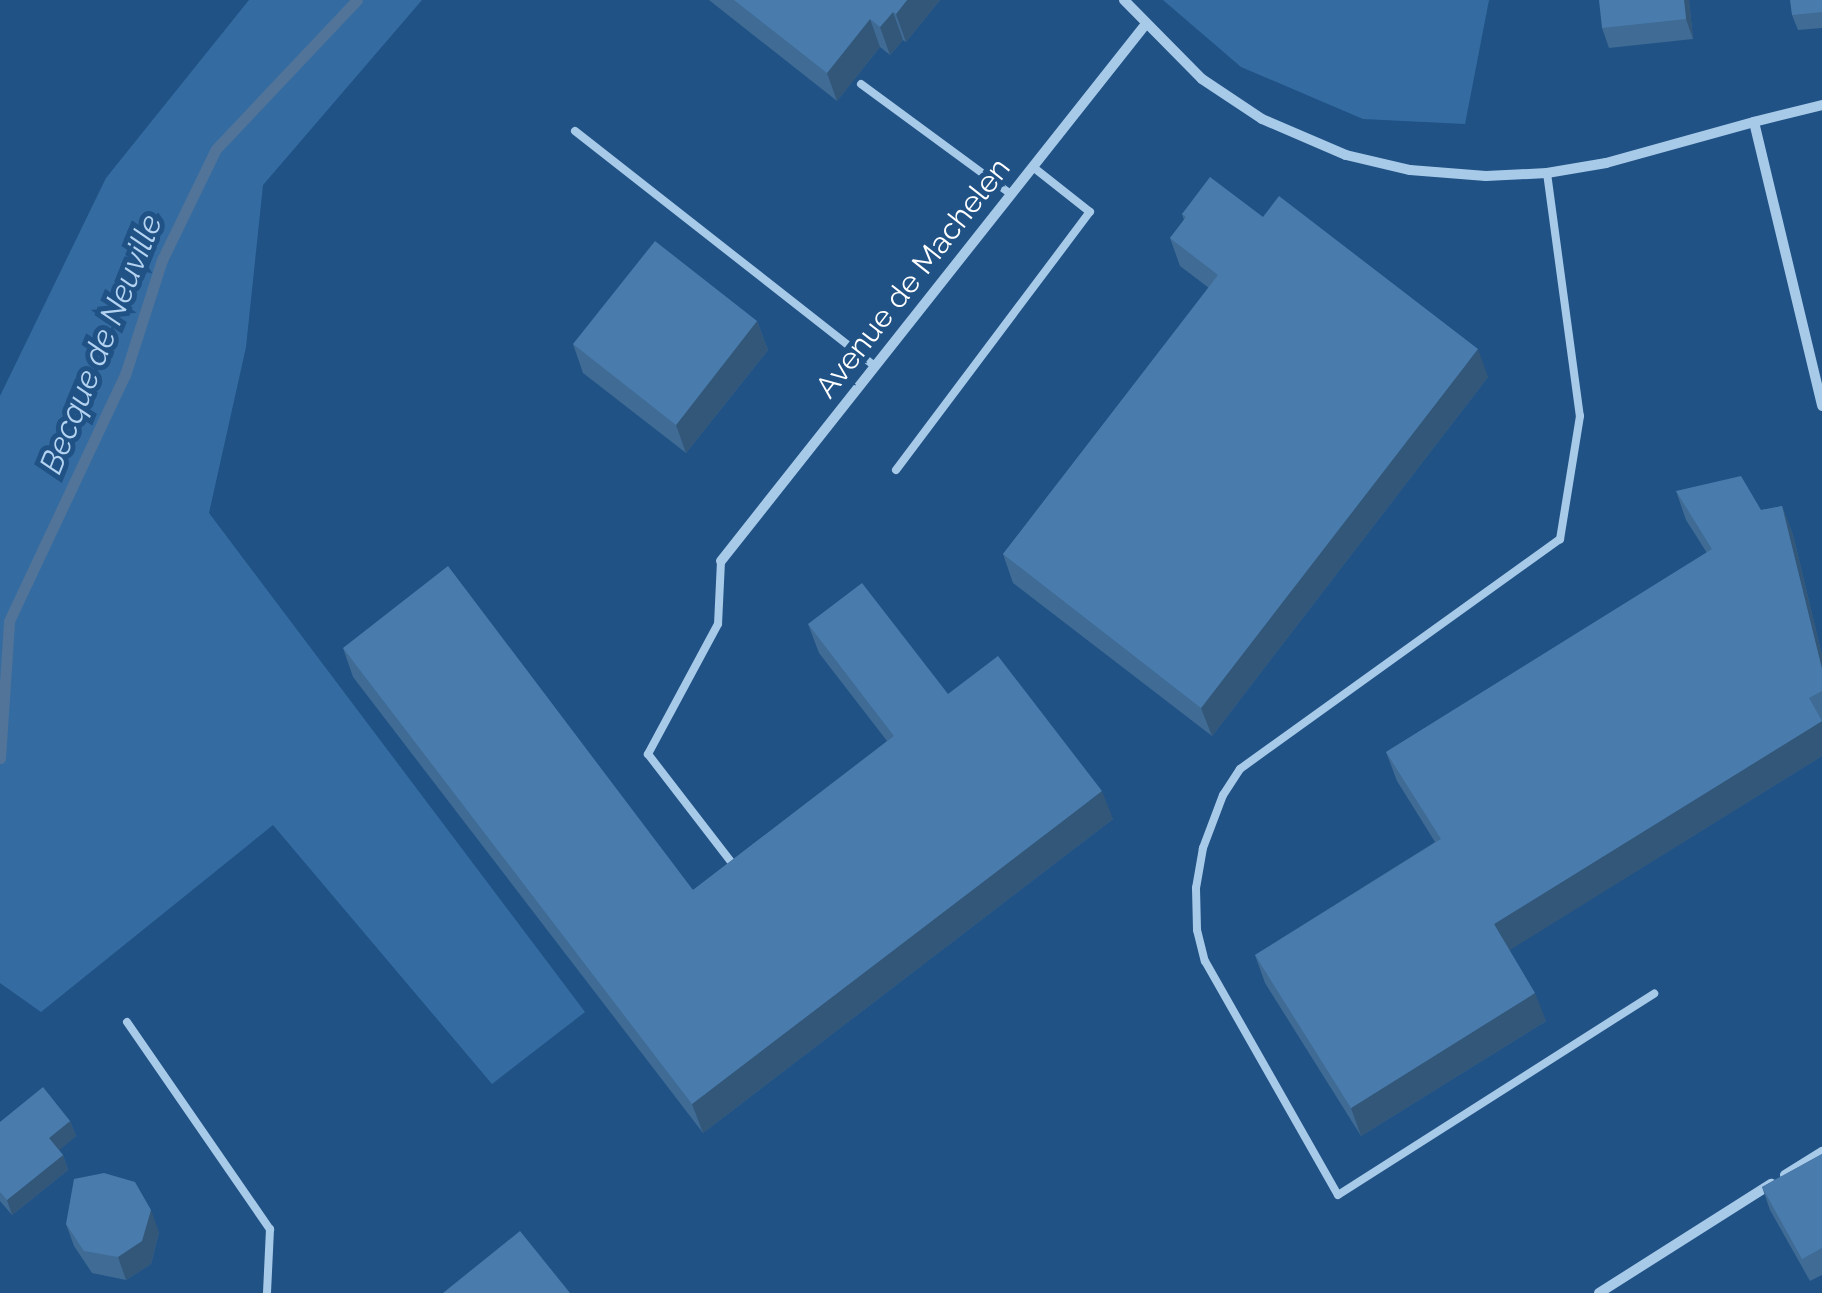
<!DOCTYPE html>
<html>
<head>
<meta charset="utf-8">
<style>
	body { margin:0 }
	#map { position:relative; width:1822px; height:1293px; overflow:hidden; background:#205285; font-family:Raleway,sans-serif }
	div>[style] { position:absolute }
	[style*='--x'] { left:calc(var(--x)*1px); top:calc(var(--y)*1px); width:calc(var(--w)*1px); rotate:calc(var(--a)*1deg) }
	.green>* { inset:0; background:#346ca2 }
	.stream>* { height:11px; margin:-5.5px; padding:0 5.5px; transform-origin:5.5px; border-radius:5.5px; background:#527499 }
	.lane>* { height:8px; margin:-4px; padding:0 4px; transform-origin:4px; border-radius:4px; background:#a8cae9 }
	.street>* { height:10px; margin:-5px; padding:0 5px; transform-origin:5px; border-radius:5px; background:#a8cae9 }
	.wall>* { inset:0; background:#3f6b95 }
	.shaded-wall>* { inset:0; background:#335779 }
	.building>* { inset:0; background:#497cad }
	span { translate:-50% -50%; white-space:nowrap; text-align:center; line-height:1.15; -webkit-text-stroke:10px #205285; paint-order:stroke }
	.street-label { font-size:30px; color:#fff }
	.water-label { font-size:32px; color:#b4d3f1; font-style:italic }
</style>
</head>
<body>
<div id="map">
	<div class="green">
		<i style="clip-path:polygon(249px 0,422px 0,263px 185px,246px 347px,209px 513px,585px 1012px,492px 1084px,273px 825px,41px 1012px,0 983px,0 396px,106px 178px)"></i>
		<i style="clip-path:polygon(1163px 0,1489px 0,1465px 124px,1363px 119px,1241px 67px)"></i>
	</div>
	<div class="stream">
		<i style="--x:0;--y:758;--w:137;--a:-86.2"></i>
		<i style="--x:9;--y:621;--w:272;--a:-64.8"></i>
		<i style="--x:125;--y:375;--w:121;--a:-72.2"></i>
		<i style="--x:162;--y:260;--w:123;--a:-64.1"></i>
		<i style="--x:216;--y:149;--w:205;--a:-46.6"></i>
	</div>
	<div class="lane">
		<i style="--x:861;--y:84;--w:186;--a:36.3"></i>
		<i style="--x:575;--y:131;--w:381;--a:38.1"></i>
		<i style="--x:1547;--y:173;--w:245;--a:82.3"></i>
		<i style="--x:1580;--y:416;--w:125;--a:99.2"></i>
		<i style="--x:1560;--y:539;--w:394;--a:144.3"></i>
		<i style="--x:1240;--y:769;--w:31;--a:123"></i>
		<i style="--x:1223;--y:795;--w:57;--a:110.7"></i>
		<i style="--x:1203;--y:848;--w:41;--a:99.9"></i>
		<i style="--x:1196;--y:888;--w:42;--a:88.6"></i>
		<i style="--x:1197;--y:930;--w:32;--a:76"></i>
		<i style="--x:1205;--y:961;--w:269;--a:60.4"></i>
		<i style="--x:1338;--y:1195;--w:375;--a:-32.5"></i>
		<i style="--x:896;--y:470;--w:323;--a:-53.1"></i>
		<i style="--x:1090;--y:212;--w:73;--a:-141.7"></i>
		<i style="--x:721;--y:561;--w:63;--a:92.7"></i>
		<i style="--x:718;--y:624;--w:148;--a:118.3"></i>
		<i style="--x:648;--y:754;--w:143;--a:52.4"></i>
		<i style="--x:127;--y:1022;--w:252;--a:55.4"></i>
		<i style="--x:270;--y:1229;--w:64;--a:92.7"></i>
	</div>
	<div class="street">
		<i style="--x:1124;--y:0;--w:111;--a:45.4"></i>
		<i style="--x:1202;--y:79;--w:72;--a:33.7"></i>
		<i style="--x:1262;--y:119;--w:91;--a:23.2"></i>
		<i style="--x:1346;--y:155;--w:66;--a:13.2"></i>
		<i style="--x:1410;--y:170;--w:76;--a:4.5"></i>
		<i style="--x:1486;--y:176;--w:61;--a:-2.8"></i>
		<i style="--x:1547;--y:173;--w:60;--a:-9.6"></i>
		<i style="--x:1606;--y:163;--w:154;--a:-15.5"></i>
		<i style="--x:1822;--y:105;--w:70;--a:166"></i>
		<i style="--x:1754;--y:122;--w:292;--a:76.5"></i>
		<i style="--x:721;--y:561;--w:683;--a:-51.65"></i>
		<i style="--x:1785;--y:1175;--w:44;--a:-31.9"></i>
		<i style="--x:1599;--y:1293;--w:204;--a:-32.4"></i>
	</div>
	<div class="wall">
		<i style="clip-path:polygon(709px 0,940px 0,906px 42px,903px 40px,890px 55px,880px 47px,837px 101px)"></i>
		<i style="clip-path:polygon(1689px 0,1693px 39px,1609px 48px,1602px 28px)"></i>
		<i style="clip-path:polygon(1822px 0,1822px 28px,1798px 30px,1792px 15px)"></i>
		<i style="clip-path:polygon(1182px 214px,1263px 217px,1488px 377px,1212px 736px,1013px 583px,1003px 554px,1209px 288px,1180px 266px,1170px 238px,1184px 220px)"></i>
		<i style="clip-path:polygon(757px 321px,768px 350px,686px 453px,583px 373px,573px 344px)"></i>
		<i style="clip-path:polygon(1676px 491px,1761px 510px,1782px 506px,1793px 535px,1822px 655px,1822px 756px,1509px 950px,1546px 1021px,1361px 1136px,1265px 983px,1255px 955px,1435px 842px,1397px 781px,1386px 752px,1707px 553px,1686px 520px)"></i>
		<i style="clip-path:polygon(808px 624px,948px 694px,1113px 819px,703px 1133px,353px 677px,343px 648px,693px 890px,887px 741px,819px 653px)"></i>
		<i style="clip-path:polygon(70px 1121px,76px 1136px,59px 1150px,63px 1155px,68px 1170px,12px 1215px,0 1201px,0 1122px)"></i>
		<i style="clip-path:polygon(1822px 1154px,1822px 1275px,1810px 1281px,1770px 1210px,1762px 1187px)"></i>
		<i style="clip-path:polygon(66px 1224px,159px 1232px,151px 1264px,126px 1280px,92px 1273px,74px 1246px)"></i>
	</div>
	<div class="shaded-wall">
		<i style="clip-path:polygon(907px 0,940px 0,906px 42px,896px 14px)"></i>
		<i style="clip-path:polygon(1684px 0,1689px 0,1693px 39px,1686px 19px)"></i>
		<i style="clip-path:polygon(893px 12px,903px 40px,890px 55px,880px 27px)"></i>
		<i style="clip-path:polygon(870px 19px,880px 47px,837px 101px,827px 73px)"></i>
		<i style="clip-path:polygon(757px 321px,768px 350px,686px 453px,676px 425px)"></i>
		<i style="clip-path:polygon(1478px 349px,1488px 377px,1212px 736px,1201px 708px)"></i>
		<i style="clip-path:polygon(1782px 506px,1793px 535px,1822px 655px,1822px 669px)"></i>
		<i style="clip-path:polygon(1822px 721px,1822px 756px,1505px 953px,1494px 924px)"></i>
		<i style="clip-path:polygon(1102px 791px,1113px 819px,703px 1133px,692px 1104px)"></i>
		<i style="clip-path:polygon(1535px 993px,1546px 1021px,1361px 1136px,1351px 1108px)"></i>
		<i style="clip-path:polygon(70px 1121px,76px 1136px,55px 1154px,49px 1138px)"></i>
		<i style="clip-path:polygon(63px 1155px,68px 1170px,12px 1215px,7px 1200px)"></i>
		<i style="clip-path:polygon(151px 1210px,159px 1232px,151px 1264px,126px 1280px,118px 1257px)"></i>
	</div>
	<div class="building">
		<i style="clip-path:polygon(734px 0,907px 0,896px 14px,893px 12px,880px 27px,870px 19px,827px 73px)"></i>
		<i style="clip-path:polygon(1599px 0,1684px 0,1686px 19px,1602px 28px)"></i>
		<i style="clip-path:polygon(1790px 0,1822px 0,1822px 12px,1792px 15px)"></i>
		<i style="clip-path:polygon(1210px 177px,1263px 217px,1279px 196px,1478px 349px,1201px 708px,1003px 554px,1218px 275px,1170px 238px,1186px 217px,1182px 214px)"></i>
		<i style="clip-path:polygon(655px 241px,757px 321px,676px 425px,573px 344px)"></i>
		<i style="clip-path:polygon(1741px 476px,1761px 510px,1782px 506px,1822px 669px,1822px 691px,1809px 698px,1822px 721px,1494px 924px,1535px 993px,1351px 1108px,1255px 955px,1441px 839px,1386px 752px,1712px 549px,1676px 491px)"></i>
		<i style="clip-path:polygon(448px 566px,693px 890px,894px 736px,808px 624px,862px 583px,948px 694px,998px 656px,1102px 791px,692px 1104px,343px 648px)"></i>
		<i style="clip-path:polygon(43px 1087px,70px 1121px,49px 1138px,63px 1155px,7px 1200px,0 1192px,0 1122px)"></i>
		<i style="clip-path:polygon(1822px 1154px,1822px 1248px,1802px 1259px,1762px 1187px)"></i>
		<i style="clip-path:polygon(104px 1173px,135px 1182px,151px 1210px,142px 1241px,118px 1257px,84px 1251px,66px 1224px,74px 1179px)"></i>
		<i style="clip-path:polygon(520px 1231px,570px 1293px,443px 1293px)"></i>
	</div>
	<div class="street-label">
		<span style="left:913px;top:278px;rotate:-52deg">Avenue de Machelen</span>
	</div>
	<div class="water-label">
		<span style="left:101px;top:344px;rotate:-68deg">Becque de Neuville</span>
	</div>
</div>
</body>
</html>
